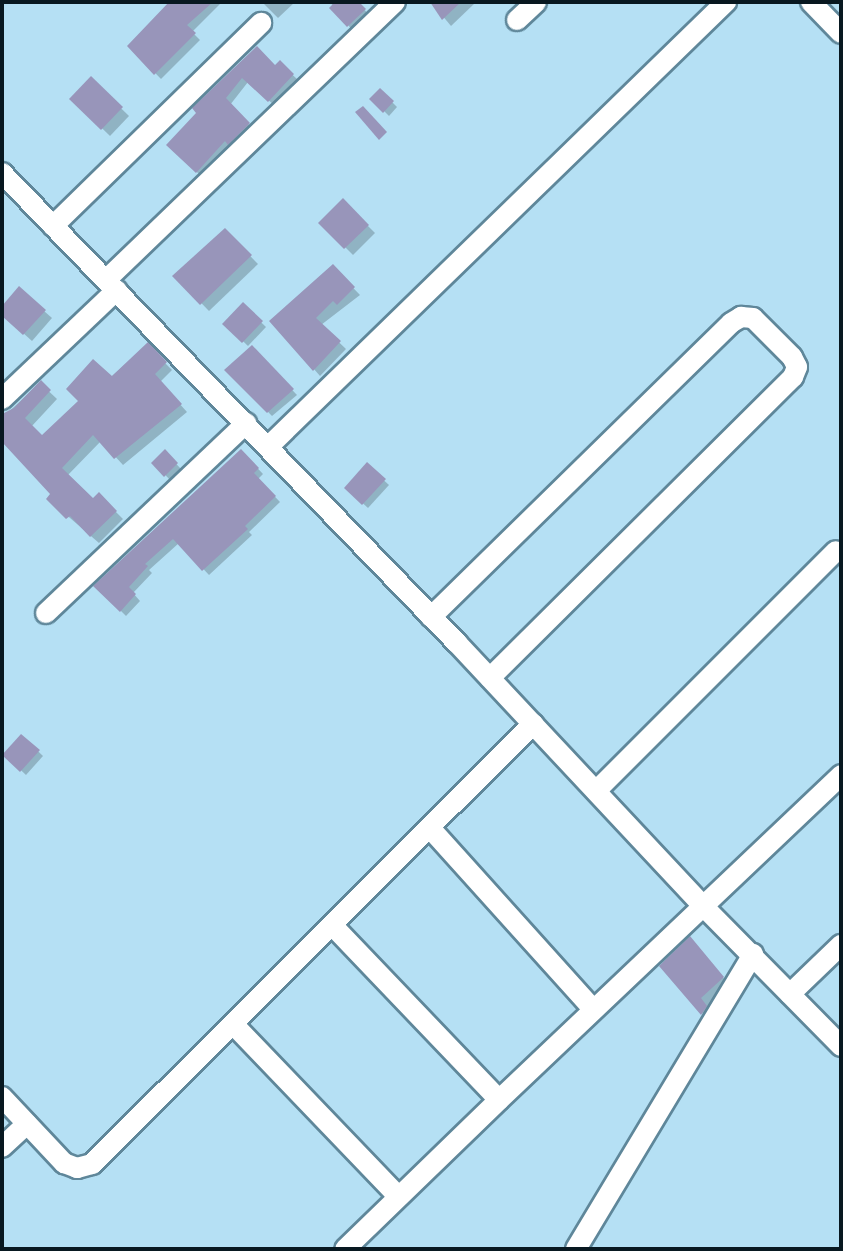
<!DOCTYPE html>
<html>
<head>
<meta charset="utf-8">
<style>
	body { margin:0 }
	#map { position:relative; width:843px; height:1251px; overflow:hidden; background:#b5e0f4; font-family:Karla,sans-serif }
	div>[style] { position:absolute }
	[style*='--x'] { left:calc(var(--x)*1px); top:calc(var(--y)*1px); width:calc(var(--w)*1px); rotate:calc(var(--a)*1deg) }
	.shadow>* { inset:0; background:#0003 }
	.building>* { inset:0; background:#9895ba }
	.roads { filter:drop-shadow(2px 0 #5f879a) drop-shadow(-2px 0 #5f879a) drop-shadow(0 2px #5f879a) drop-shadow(0 -2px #5f879a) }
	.minor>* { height:20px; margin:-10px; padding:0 10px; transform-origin:10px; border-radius:10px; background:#fff }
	span { translate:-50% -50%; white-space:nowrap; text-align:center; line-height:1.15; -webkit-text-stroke:7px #f2fbff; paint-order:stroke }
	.frame { position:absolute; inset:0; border:4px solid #081820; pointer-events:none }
</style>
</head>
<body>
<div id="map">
	<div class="shadow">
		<i style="clip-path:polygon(178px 2px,222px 2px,192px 32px,200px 40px,161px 79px,129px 46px)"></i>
		<i style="clip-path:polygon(262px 2px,295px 2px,278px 18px)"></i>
		<i style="clip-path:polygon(330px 2px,358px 2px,369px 15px,352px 30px)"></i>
		<i style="clip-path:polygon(431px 2px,472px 2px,474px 4px,451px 26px)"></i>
		<i style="clip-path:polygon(257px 48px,275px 68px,280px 63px,298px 80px,275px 106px,248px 82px,230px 105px,254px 130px,235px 149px,231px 145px,202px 177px,169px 145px)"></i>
		<i style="clip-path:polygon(91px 79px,129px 116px,110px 136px,72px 99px)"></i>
		<i style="clip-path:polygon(380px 90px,397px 107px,389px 116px,372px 99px)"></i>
		<i style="clip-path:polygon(343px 201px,375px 233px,353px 255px,321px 223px)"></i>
		<i style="clip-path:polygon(225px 230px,258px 264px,209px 311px,175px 276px)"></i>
		<i style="clip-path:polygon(333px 267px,360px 295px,321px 325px,346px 349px,320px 376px,272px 321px)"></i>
		<i style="clip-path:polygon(243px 305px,266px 327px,248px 346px,225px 324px)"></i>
		<i style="clip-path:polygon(2px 309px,44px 311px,52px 318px,32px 341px,2px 314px)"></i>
		<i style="clip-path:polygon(147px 345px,172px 370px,160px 382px,187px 412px,123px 465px,101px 441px,67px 476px,93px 501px,99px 495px,123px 519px,99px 543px,48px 499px,53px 494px,2px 440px,2px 418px,40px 383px,57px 399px,31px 427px,42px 438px)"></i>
		<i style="clip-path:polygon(252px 348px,297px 395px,272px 416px,227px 370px)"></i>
		<i style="clip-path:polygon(241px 451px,263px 474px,258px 479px,280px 502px,249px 532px,252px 535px,209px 575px,179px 543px,149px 570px,152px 573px,133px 593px,140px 601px,126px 616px,96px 586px)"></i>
		<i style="clip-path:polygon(165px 452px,181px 469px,170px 480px,154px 463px)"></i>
		<i style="clip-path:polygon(367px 465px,389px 485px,368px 508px,346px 488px)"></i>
		<i style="clip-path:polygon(22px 736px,43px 756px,26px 775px,5px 755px)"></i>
		<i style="clip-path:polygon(697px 946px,730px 986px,707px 1007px,713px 1015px,709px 1021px,662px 966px)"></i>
	</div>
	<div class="building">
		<i style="clip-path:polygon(169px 2px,213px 2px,187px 25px,196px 33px,154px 75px,127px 46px)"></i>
		<i style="clip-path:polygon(335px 2px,359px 2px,366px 9px,347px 27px,329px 8px)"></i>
		<i style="clip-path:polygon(430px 2px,461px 2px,442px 20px)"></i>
		<i style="clip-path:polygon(257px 46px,275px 65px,280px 60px,294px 74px,268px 102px,242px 78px,226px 98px,250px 123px,228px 145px,225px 141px,196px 173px,166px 145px,196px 113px,192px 108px)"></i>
		<i style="clip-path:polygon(91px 76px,123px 107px,101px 130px,69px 99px)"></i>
		<i style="clip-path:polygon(380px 88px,394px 101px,383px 113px,369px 99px)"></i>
		<i style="clip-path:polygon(363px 106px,387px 132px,379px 140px,355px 112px)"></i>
		<i style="clip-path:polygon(343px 198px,369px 225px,344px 249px,318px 223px)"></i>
		<i style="clip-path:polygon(225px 228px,252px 255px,200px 305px,172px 276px)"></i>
		<i style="clip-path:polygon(333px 264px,355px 287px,337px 305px,333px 301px,316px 318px,341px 341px,313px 371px,269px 321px)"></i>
		<i style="clip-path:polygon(19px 286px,46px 310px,23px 335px,2px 316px,2px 306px)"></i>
		<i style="clip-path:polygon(243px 302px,263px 321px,242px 343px,222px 324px)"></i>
		<i style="clip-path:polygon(148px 342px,167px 362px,155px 374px,182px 404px,114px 459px,93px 435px,62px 468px,93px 498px,99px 492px,117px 511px,90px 537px,70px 516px,66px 519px,46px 499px,50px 494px,2px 442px,2px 414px,14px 408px,41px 380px,51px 390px,25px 418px,42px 435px,78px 401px,66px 389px,93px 359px,112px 376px)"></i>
		<i style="clip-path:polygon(252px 345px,294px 389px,267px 413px,224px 370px)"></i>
		<i style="clip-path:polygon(165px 449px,178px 463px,164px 477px,151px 463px)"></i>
		<i style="clip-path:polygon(241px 449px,259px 468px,254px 473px,276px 496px,245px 526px,248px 529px,202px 571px,173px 539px,145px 564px,148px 566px,129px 587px,136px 594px,120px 612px,93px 586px)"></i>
		<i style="clip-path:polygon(367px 462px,386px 479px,362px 505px,344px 488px)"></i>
		<i style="clip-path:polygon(21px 734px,40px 750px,20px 772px,2px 755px)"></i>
		<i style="clip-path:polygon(690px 936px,724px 977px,701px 998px,707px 1006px,701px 1015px,659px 966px)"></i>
	</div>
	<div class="roads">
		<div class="minor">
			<i style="--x:811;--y:2;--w:43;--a:45.9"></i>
			<i style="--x:517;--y:20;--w:26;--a:-43"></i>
			<i style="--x:2;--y:173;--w:654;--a:45.93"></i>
			<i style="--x:457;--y:643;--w:360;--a:46.9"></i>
			<i style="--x:703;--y:906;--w:197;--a:45.4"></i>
			<i style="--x:53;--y:226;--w:291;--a:-44.3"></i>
			<i style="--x:106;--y:280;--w:401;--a:-43.9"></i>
			<i style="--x:2;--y:399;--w:158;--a:-43.5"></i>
			<i style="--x:268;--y:447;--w:639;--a:-44.18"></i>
			<i style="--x:46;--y:613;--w:276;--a:-43.5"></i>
			<i style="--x:431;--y:617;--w:420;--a:-44.4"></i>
			<i style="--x:731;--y:323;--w:12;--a:-31"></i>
			<i style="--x:741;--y:317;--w:12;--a:5"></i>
			<i style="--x:753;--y:318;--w:55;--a:45"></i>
			<i style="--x:792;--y:357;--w:11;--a:63"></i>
			<i style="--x:797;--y:367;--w:11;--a:112"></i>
			<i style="--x:793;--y:377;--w:427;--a:135.2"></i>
			<i style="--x:596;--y:791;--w:339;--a:-45"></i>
			<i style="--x:430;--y:828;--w:242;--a:48"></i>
			<i style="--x:333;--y:926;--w:240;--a:46.3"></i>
			<i style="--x:499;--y:1100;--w:214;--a:135.9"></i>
			<i style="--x:790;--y:994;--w:71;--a:-43.9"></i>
			<i style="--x:233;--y:1024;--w:238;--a:46.2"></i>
			<i style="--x:2;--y:1097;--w:91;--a:46.8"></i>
			<i style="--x:64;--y:1163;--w:14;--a:21"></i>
			<i style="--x:77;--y:1168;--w:16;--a:-15"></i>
			<i style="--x:92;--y:1164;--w:623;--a:-44.93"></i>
			<i style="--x:499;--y:1100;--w:472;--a:-43.5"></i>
			<i style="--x:2;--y:1147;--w:34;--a:-43"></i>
			<i style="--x:576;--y:1249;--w:344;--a:-59"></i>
		</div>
	</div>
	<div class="frame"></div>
</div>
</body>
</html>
